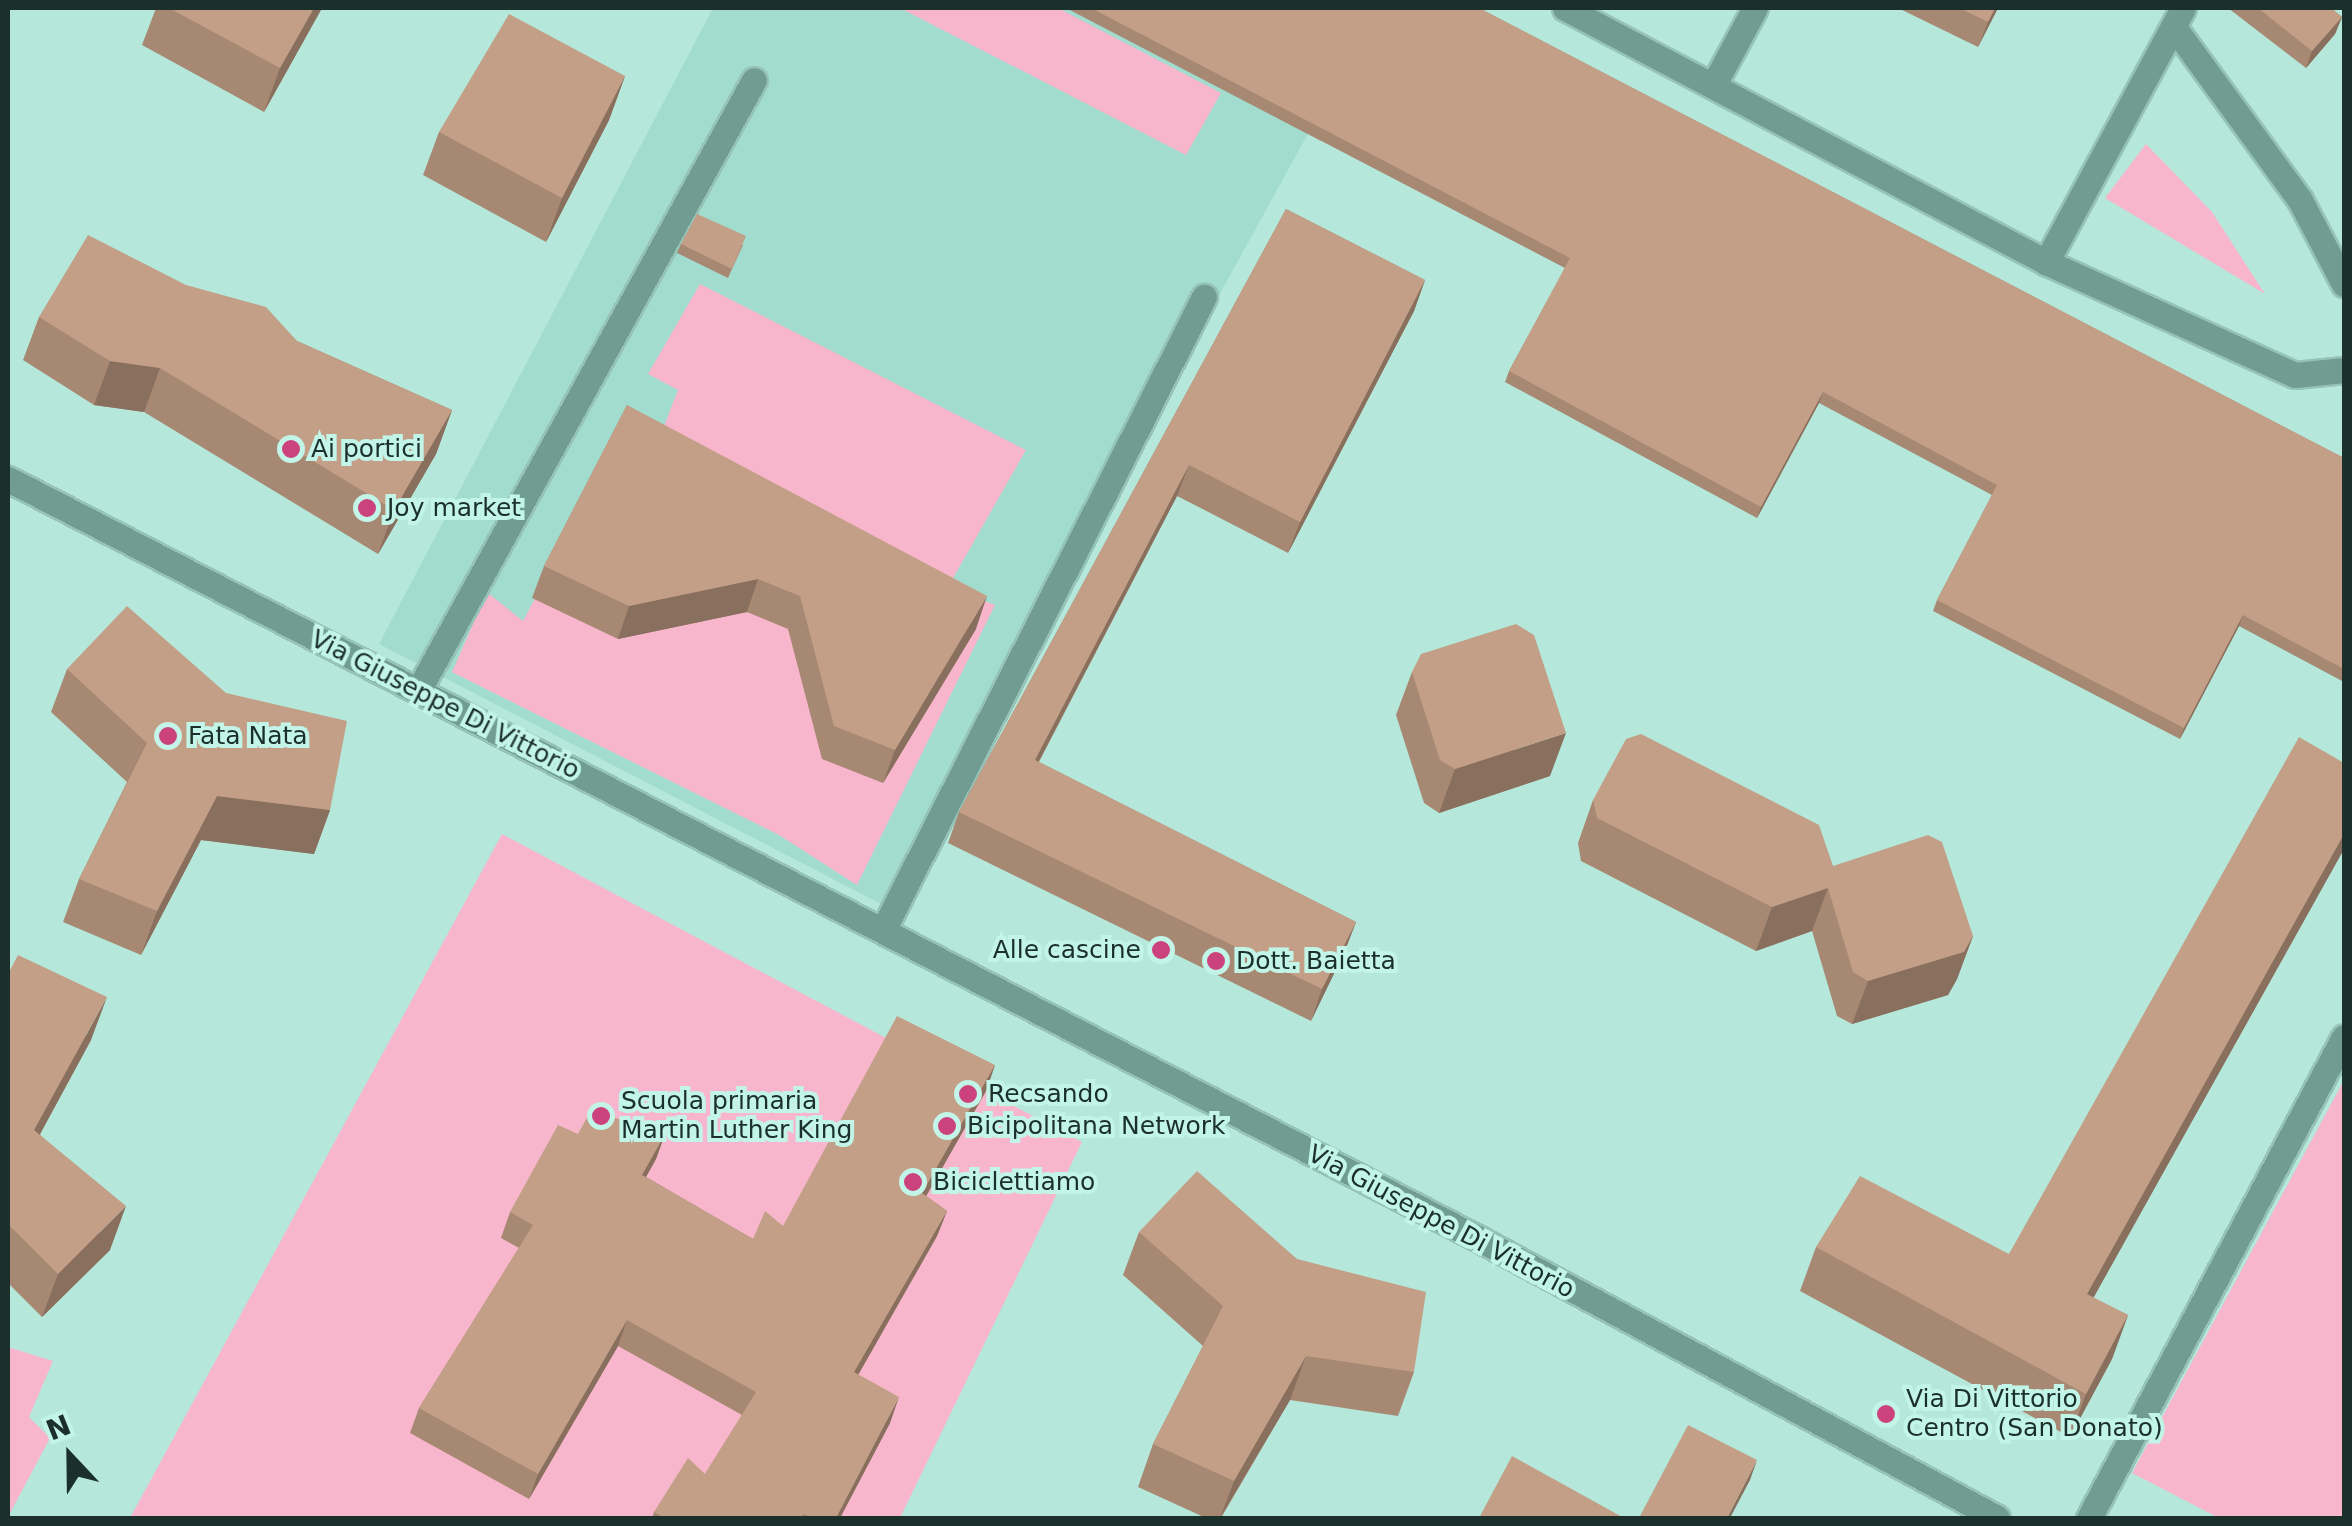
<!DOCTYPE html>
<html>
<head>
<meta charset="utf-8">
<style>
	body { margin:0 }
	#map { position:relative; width:2352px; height:1526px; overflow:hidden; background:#b5e8db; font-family:"DejaVu Sans",sans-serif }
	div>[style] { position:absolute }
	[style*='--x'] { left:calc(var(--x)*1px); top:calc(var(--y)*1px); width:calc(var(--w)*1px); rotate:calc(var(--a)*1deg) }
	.built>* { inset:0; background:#a1dccf }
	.green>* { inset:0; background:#f7b6cb }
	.roads { filter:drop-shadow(2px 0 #96c3b8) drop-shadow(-2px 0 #96c3b8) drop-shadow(0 2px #96c3b8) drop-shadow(0 -2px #96c3b8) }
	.minor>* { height:25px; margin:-12.5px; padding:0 12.5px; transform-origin:12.5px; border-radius:12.5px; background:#709c92 }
	.wall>* { inset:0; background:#a78973 }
	.shaded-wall>* { inset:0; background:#886f5e }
	.building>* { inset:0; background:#c29f86 }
	.dots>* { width:28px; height:28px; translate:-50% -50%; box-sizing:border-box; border:5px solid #c2f5e8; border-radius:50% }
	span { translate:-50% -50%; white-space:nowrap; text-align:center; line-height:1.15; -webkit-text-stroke:8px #c2f5e8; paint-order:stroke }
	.poi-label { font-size:25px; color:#1c302b }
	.left { translate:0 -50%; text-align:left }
	.right { translate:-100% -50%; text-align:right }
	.street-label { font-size:25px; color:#1c302b }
	.frame { position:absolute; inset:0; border:10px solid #1c302b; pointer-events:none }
	.north { position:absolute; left:20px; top:1406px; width:100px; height:100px; -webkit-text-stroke:8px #c2f5e8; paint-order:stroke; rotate:338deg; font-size:28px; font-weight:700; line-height:40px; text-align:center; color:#1c302b }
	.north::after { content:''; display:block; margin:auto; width:35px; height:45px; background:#1c302b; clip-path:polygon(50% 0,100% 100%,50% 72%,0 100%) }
</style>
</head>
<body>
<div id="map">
	<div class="built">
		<i style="clip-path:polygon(713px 8px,1454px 8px,2344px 471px,2344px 682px,1309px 132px,883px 905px,379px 644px)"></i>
	</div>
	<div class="green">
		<i style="clip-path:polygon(900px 8px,1058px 8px,1221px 93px,1186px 155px)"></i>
		<i style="clip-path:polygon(2146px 144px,2212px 212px,2265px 294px,2105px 198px)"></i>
		<i style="clip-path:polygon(700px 284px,1026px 450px,948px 587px,995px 605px,857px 885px,779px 835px,452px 672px,487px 592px,523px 621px,630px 420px,661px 434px,678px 390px,648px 374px)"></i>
		<i style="clip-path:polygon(502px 834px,1082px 1142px,900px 1518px,130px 1518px)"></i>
		<i style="clip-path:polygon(2344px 1080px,2344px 1518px,2219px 1518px,2132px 1473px)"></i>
		<i style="clip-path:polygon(8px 1347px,53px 1361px,29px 1417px,50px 1438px,8px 1517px)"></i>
	</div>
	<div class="roads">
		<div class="minor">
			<i style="--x:1565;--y:8;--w:544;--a:27.84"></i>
			<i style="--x:2183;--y:8;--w:289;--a:118.3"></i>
			<i style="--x:2046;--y:262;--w:273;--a:24.4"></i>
			<i style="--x:2295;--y:375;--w:49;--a:-5.8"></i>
			<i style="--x:2176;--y:30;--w:210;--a:53.9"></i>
			<i style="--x:2300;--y:200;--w:95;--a:62.4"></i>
			<i style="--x:1714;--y:84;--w:86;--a:-61.7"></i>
			<i style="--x:8;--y:479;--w:1658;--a:27.32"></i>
			<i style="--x:1481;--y:1240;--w:586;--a:28.31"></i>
			<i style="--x:418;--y:691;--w:697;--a:-61.19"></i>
			<i style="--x:883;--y:930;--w:710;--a:-63.11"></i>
			<i style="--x:2089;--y:1518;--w:544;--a:-62.07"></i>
		</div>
	</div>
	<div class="wall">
		<i style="clip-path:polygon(156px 8px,322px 8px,264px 112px,142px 45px)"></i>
		<i style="clip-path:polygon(1066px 8px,1479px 8px,2344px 458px,2344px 682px,2239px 626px,2180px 739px,1933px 611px,1937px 600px,1992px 495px,1819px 403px,1757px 518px,1505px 382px,1509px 371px,1565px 268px)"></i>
		<i style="clip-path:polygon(1898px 8px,1998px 8px,1978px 47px)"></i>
		<i style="clip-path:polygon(2228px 8px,2331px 8px,2342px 17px,2335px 34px,2306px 68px)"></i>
		<i style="clip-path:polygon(625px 76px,609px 120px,546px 242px,423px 175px,439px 132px)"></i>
		<i style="clip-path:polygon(1286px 209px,1425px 280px,1414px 311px,1288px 553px,1177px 496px,1039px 762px,1356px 922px,1344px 953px,1311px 1021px,948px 843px,959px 812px)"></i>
		<i style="clip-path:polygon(681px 244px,743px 245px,728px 278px,677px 253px)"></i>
		<i style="clip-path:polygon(39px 317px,297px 341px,452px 410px,436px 454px,378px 554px,144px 412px,94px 405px,23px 360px)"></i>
		<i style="clip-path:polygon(627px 405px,976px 629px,883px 783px,822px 759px,788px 629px,747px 612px,618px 639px,532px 598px,544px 566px)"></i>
		<i style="clip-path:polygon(67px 669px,330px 810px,314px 854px,201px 840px,141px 955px,63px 922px,79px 879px,127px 782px,51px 712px)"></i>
		<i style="clip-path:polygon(1412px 672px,1550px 776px,1439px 813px,1424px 803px,1396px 715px)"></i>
		<i style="clip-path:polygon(2344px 763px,2344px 849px,2093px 1298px,2128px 1315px,2112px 1359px,2070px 1437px,1800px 1291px,1816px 1247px,2009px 1254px)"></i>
		<i style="clip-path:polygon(1593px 800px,1833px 866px,1973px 936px,1957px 979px,1948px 995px,1852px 1024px,1837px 1016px,1812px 931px,1756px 951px,1581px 861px,1578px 843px)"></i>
		<i style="clip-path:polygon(8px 974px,91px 1040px,40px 1134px,110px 1250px,42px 1317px,8px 1283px)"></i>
		<i style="clip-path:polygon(995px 1065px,986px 1091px,926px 1196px,947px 1211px,937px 1236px,858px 1375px,890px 1423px,840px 1518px,652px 1518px,654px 1512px,705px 1474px,742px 1415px,618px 1346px,529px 1499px,410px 1433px,419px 1408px,519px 1248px,501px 1238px,510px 1212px,578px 1134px,665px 1134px,656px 1159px,646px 1177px,753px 1239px,783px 1226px)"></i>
		<i style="clip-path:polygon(1139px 1232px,1414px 1372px,1398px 1416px,1290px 1400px,1221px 1518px,1206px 1518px,1138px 1487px,1153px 1444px,1203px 1346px,1123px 1275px)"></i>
	</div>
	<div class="shaded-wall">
		<i style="clip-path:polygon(314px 8px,322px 8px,264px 112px,280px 68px)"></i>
		<i style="clip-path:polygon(1995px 8px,1998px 8px,1978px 47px,1988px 22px)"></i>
		<i style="clip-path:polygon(2342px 17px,2335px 34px,2306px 68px,2312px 51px)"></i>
		<i style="clip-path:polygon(625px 76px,609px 120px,546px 242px,562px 198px)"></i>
		<i style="clip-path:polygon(1425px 280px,1414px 311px,1288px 553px,1300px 522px)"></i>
		<i style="clip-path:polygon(110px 361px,160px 368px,144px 412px,94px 405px)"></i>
		<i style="clip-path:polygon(1823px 392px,1819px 403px,1757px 518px,1761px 507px)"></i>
		<i style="clip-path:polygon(452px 410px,436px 454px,378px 554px,394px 510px)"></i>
		<i style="clip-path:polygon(1189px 465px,1177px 496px,1023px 791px,1035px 760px)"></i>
		<i style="clip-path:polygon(758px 579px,747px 612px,618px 639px,629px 606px)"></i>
		<i style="clip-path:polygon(987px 596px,976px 629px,883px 783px,895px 750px)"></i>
		<i style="clip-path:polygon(2243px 615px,2239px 626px,2180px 739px,2184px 728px)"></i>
		<i style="clip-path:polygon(1566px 733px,1550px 776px,1439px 813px,1455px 769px)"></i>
		<i style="clip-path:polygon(217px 796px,330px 810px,314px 854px,201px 840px,141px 955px,157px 911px)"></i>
		<i style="clip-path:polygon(2344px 834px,2344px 849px,2071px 1338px,2087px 1294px)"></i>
		<i style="clip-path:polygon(1828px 888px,1812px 931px,1756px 951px,1772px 907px)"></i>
		<i style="clip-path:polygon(1356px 922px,1344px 953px,1311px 1021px,1322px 989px)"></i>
		<i style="clip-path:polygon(1973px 936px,1957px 979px,1948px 995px,1852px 1024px,1868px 981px)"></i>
		<i style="clip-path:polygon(107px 997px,91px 1040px,19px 1173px,34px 1130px)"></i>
		<i style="clip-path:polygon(995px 1065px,986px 1091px,913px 1219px,922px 1193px)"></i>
		<i style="clip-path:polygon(665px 1134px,656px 1159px,633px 1200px,642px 1175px)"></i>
		<i style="clip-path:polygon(126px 1206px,110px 1250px,42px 1317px,58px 1274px)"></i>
		<i style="clip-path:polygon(947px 1211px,937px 1236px,845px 1398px,854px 1372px)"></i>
		<i style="clip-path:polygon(2128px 1315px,2112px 1359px,2070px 1437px,2086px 1394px)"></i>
		<i style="clip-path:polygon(627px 1320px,618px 1346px,529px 1499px,538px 1474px)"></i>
		<i style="clip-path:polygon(1306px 1356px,1290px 1400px,1220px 1518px,1234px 1481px)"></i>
		<i style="clip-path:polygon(899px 1397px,890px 1423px,840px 1518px,836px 1518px)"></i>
		<i style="clip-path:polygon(1757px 1460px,1750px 1480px,1730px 1518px,1727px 1518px)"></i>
	</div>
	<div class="building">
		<i style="clip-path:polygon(169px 8px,314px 8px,280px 68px)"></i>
		<i style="clip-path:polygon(1091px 8px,1479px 8px,2344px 458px,2344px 669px,2243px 615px,2184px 728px,1937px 600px,1997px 485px,1823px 392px,1761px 507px,1509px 371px,1570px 258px)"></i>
		<i style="clip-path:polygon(1959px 8px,1995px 8px,1988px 22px)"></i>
		<i style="clip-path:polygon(2258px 8px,2331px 8px,2342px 17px,2312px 51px)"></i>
		<i style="clip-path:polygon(509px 14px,625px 76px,562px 198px,439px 132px)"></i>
		<i style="clip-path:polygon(1286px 209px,1425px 280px,1300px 522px,1189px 465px,1035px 760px,1356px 922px,1322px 989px,959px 812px)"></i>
		<i style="clip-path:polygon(697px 214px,746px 236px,732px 269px,681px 244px)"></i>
		<i style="clip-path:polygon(88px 235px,186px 285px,266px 307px,297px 341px,452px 410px,394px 510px,160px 368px,110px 361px,39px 317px)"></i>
		<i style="clip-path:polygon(627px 405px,987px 596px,895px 750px,834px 726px,800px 596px,758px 579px,629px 606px,544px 566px)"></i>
		<i style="clip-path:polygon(127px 606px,226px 693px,347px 721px,330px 810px,217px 796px,157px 911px,79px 879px,147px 743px,67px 669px)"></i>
		<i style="clip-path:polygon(1516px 624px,1534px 635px,1566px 733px,1455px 769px,1440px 760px,1412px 672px,1421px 654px)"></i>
		<i style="clip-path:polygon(1641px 734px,1819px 825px,1833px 866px,1928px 835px,1942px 842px,1973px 936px,1964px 952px,1868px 981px,1853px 972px,1828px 888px,1772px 907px,1597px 818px,1593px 800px,1626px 739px)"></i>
		<i style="clip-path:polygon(2299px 737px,2344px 763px,2344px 834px,2087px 1294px,2128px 1315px,2086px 1394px,1816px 1247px,1860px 1176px,2009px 1254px)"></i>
		<i style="clip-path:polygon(18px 955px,107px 997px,34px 1130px,126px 1206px,58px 1274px,8px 1224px,8px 974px)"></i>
		<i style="clip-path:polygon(897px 1016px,995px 1065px,922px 1193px,947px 1211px,854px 1372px,899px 1397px,836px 1518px,812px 1518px,804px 1514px,801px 1518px,664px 1518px,654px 1512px,688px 1458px,705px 1474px,756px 1392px,627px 1320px,538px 1474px,419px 1408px,533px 1225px,510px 1212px,558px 1125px,578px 1134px,591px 1110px,665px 1134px,642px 1175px,753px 1239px,765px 1211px,783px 1226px)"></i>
		<i style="clip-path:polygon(1197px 1171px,1297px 1259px,1426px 1292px,1414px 1372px,1306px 1356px,1234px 1481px,1153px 1444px,1223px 1306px,1139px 1232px)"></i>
		<i style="clip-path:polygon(1688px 1425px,1757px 1460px,1727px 1518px,1639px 1518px)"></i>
		<i style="clip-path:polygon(1512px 1456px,1624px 1518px,1479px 1518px)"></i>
	</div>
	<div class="dots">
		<i style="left:291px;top:449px;background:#cb427c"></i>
		<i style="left:367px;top:508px;background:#cb427c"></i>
		<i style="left:168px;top:736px;background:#cb427c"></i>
		<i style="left:1161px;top:950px;background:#cb427c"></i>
		<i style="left:1216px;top:961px;background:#cb427c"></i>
		<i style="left:968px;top:1094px;background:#cb427c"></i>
		<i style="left:601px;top:1116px;background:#cb427c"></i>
		<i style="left:947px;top:1126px;background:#cb427c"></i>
		<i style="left:913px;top:1182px;background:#cb427c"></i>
		<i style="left:1886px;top:1414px;background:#cb427c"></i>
	</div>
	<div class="poi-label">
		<span class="left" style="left:311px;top:449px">Ai portici</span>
		<span class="left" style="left:387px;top:508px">Joy market</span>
		<span class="left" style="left:188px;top:736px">Fata Nata</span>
		<span class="right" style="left:1141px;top:950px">Alle cascine</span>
		<span class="left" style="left:1236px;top:961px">Dott. Baietta</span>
		<span class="left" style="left:988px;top:1094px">Recsando</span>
		<span class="left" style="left:621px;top:1116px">Scuola primaria<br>Martin Luther King</span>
		<span class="left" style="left:967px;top:1126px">Bicipolitana Network</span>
		<span class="left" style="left:933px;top:1182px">Biciclettiamo</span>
		<span class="left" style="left:1906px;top:1414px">Via Di Vittorio<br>Centro (San Donato)</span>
	</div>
	<div class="street-label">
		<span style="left:445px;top:705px;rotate:27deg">Via Giuseppe Di Vittorio</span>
		<span style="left:1441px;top:1222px;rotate:28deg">Via Giuseppe Di Vittorio</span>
	</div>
	<div class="frame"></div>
	<div class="north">N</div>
</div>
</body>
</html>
